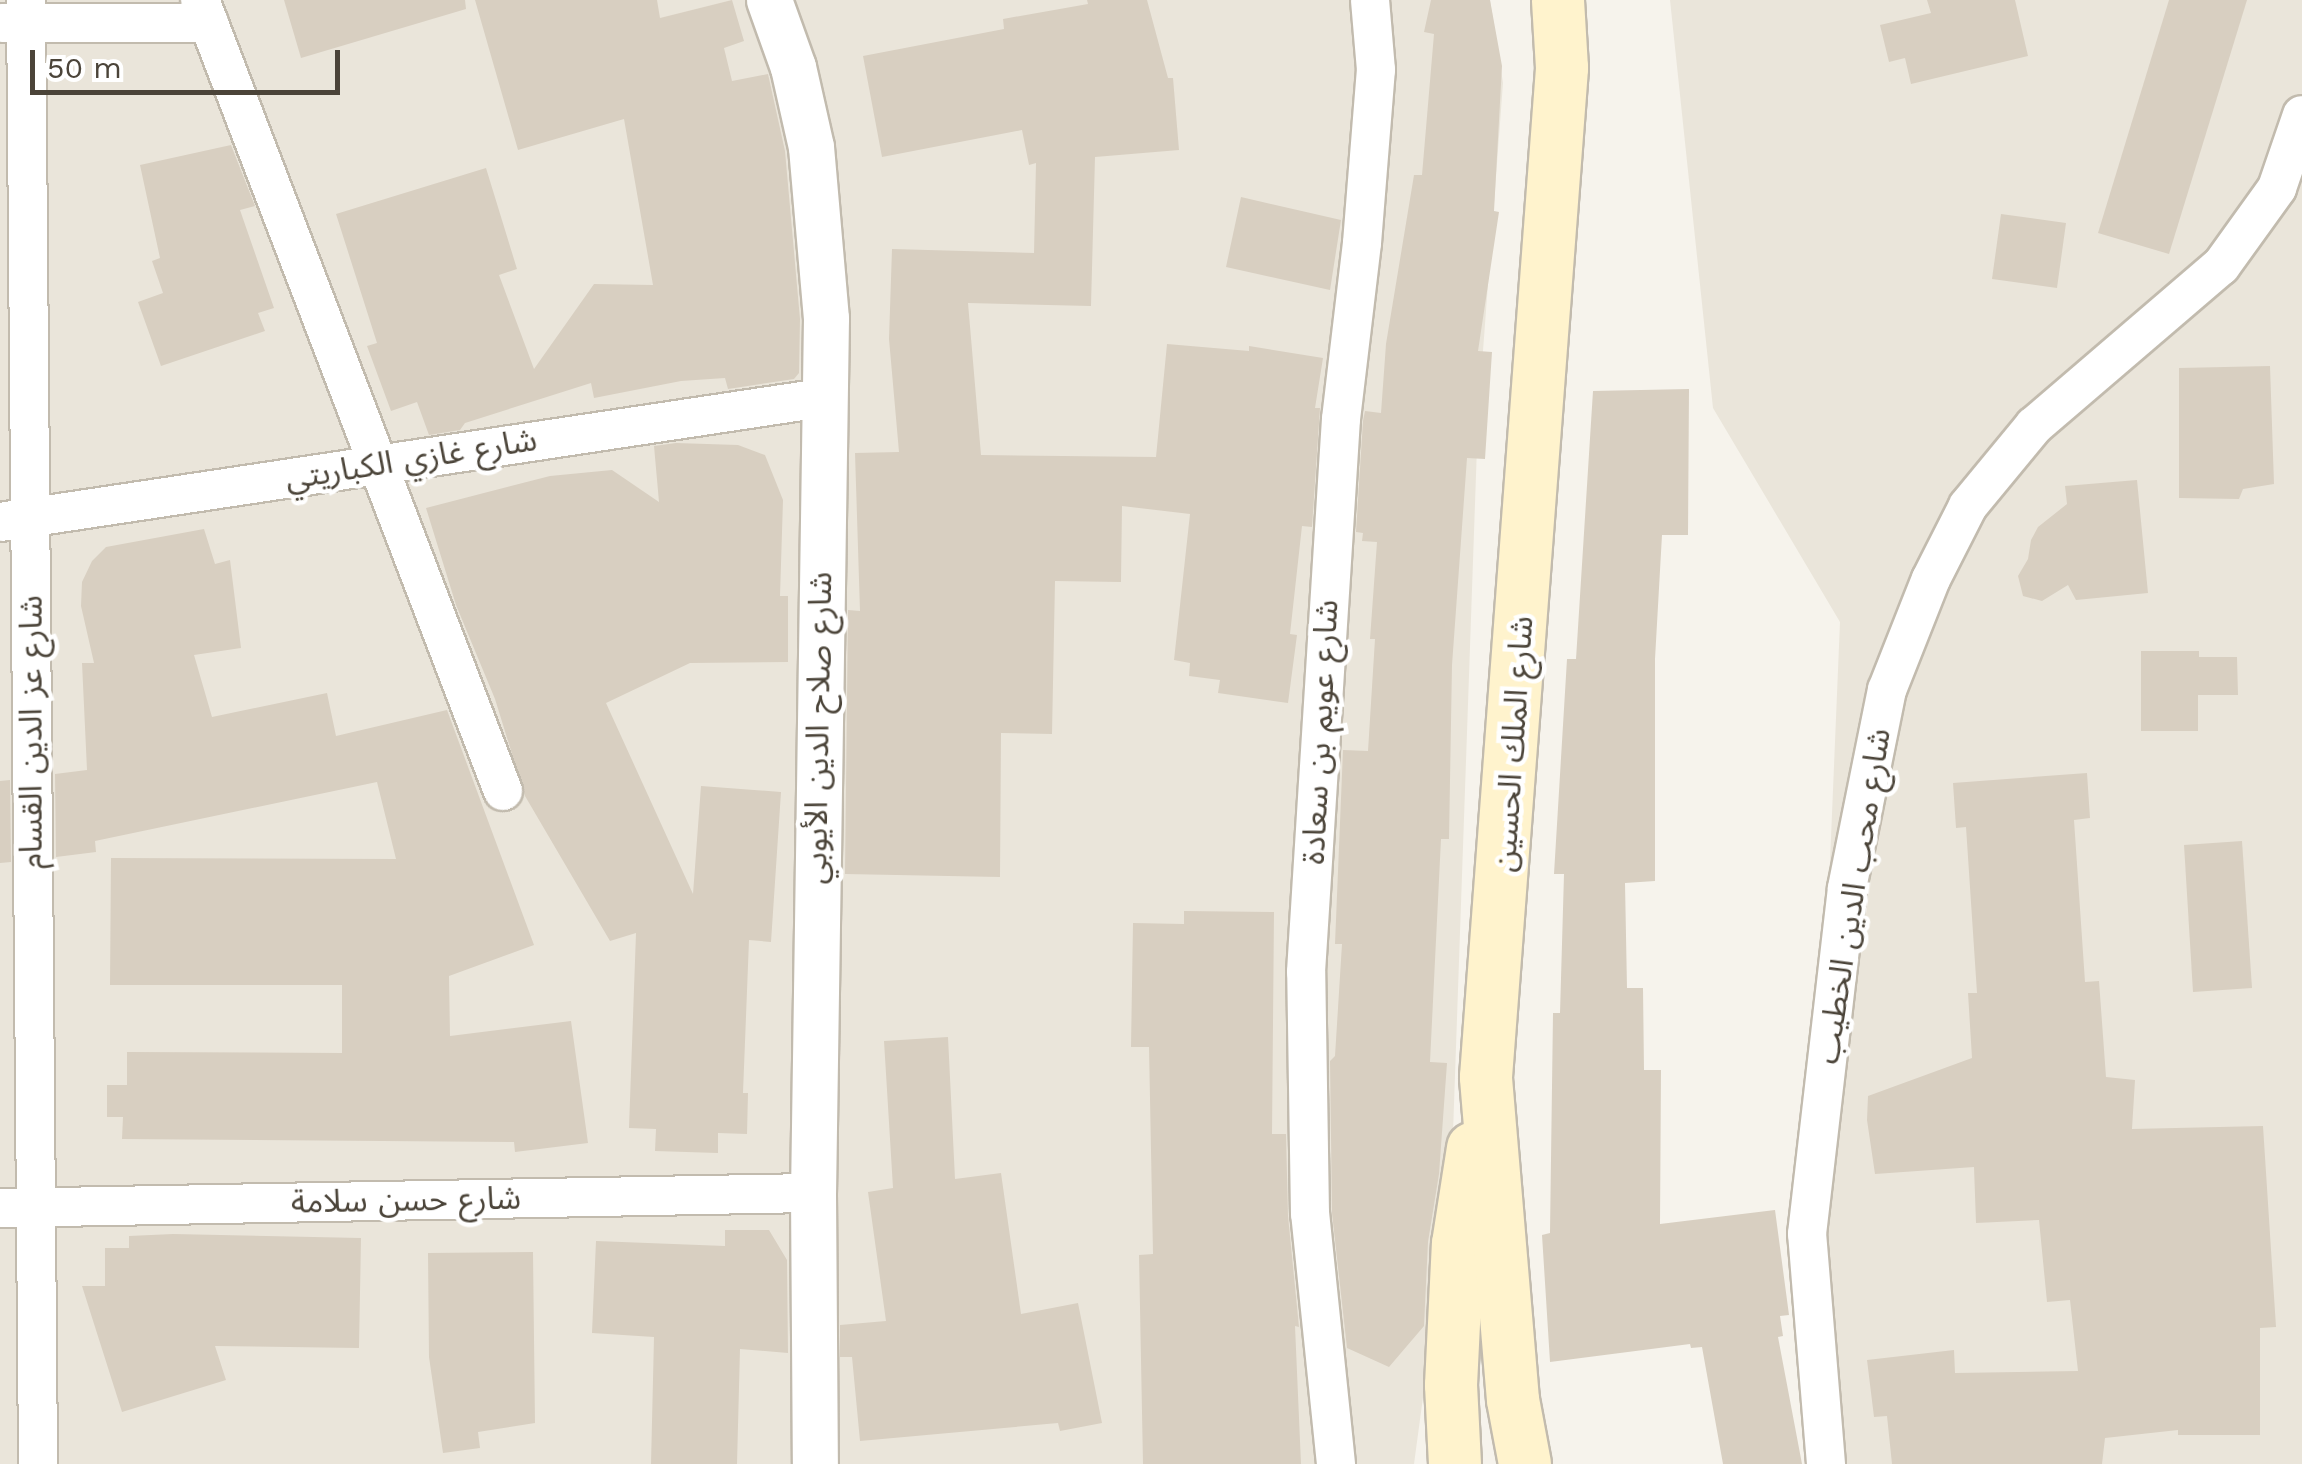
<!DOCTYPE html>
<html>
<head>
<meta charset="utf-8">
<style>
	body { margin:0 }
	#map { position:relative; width:2302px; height:1464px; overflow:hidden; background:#f6f3ec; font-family:"Work Sans","Noto Sans Arabic",sans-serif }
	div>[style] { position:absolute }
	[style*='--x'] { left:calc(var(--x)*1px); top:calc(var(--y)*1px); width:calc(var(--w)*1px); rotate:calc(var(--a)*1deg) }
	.residential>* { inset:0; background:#eae5da }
	.building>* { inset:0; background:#d8cfc1 }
	.roads { filter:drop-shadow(2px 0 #c2bbae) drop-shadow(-2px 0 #c2bbae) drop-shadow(0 2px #c2bbae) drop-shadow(0 -2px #c2bbae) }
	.minor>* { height:38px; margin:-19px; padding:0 19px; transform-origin:19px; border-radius:19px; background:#fff }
	.tertiary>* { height:45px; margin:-22.5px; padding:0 22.5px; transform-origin:22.5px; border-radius:22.5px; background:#fff }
	.secondary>* { height:52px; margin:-26px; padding:0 26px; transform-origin:26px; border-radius:26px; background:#fff3cd }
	span { translate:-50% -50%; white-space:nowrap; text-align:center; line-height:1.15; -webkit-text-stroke:9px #fff; paint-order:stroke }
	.street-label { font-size:32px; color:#4b4439 }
	.scale { position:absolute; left:30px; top:50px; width:310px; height:45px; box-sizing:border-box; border:5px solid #4b4439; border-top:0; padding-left:12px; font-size:30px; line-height:35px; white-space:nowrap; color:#4b4439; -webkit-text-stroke:8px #fff; paint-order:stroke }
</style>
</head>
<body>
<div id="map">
	<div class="residential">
		<i style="clip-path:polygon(0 0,1490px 0,1503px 83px,1478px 418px,1451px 1190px,1414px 1464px,0 1464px)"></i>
		<i style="clip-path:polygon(1670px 0,2302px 0,2302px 1464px,1817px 1464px,1807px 1413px,1840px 622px,1713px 408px)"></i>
	</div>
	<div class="building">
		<i style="clip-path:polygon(284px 0,465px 0,466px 9px,301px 58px)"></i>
		<i style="clip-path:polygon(475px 0,657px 0,660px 18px,732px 0,744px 41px,724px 48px,732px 81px,768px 74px,785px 151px,800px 319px,799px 373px,794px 379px,728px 389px,725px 378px,681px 381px,594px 398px,591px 383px,465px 423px,460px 430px,429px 435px,417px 402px,391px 411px,367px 346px,377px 343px,336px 214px,486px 168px,517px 269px,499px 275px,534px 369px,594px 284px,653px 285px,624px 119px,518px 150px)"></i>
		<i style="clip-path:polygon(1087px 0,1147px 0,1168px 78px,1173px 78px,1179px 150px,1095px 157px,1091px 306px,968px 303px,981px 455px,1156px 457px,1167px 344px,1249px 351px,1249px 346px,1323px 358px,1315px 408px,1320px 408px,1312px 527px,1302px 526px,1290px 634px,1297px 635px,1288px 703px,1218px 693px,1220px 680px,1189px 676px,1190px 663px,1174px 660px,1190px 514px,1122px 506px,1121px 582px,1055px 581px,1052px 734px,1001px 733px,1000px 877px,845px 874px,848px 610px,860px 611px,855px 453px,899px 452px,889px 339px,892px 249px,1034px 253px,1036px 163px,1029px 165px,1022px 130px,882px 157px,863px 56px,1004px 29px,1003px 19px,1088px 4px)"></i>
		<i style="clip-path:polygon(1431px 0,1490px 0,1502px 66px,1494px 211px,1499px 212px,1478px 351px,1492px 352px,1485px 459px,1467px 458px,1452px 665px,1449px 839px,1441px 839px,1430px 1062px,1447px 1063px,1439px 1174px,1428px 1242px,1424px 1326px,1389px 1367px,1347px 1348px,1332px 1213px,1330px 1061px,1335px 1056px,1342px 944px,1335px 944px,1343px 750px,1368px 751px,1375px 639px,1370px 639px,1377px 542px,1362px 541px,1363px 533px,1356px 532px,1363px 421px,1365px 411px,1381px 413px,1386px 344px,1414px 175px,1422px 175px,1434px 34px,1424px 32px)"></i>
		<i style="clip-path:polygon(1927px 0,2015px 0,2028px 56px,1911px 84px,1905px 58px,1889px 62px,1880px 25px,1931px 13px)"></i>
		<i style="clip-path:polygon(2169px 0,2247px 0,2169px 254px,2098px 233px)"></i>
		<i style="clip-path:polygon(231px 145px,255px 206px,240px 210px,274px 308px,258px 313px,265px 331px,161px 366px,138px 302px,163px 293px,152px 261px,160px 258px,140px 165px)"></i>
		<i style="clip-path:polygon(1241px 197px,1341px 220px,1330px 290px,1226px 267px)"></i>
		<i style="clip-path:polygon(2001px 214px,2066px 223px,2057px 288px,1992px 279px)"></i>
		<i style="clip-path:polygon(2270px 366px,2274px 484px,2243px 489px,2239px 499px,2179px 498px,2179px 368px)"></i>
		<i style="clip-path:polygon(1689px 389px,1688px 535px,1662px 535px,1655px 659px,1655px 881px,1625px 883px,1627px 988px,1643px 988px,1644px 1070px,1661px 1070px,1660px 1224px,1775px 1210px,1789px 1315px,1780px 1316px,1783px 1336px,1778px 1337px,1802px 1464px,1723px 1464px,1702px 1347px,1691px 1348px,1690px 1344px,1550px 1362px,1542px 1235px,1550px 1233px,1553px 1013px,1560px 1013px,1564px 874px,1554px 874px,1567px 659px,1576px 659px,1593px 391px)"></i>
		<i style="clip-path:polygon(676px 443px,738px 445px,765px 455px,783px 500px,780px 596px,788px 596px,788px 662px,690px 663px,606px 703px,693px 894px,701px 786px,781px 792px,771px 942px,749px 940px,743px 1093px,748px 1093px,747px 1134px,718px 1133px,718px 1153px,655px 1151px,656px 1129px,629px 1128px,636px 933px,610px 941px,525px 796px,495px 699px,456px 605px,426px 508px,550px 476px,612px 470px,659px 502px,654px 446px)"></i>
		<i style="clip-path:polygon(2137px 480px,2148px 593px,2076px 600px,2068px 585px,2042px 601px,2023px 596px,2018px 576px,2028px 559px,2031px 540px,2038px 527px,2067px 504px,2065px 486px)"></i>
		<i style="clip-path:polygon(204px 529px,215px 564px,230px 560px,241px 648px,194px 655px,212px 717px,327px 693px,336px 736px,447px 710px,534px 945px,449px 976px,450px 1036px,571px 1021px,588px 1143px,515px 1152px,514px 1142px,122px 1139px,123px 1117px,107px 1117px,107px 1085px,127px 1085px,127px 1052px,342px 1053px,342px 985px,110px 985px,111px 858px,396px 859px,377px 782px,95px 841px,96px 852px,56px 857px,55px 774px,87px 770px,82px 663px,94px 663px,81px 606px,82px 582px,92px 561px,106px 547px)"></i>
		<i style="clip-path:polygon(2141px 651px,2199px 651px,2199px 657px,2237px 657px,2238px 695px,2198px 695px,2198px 731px,2141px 731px)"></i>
		<i style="clip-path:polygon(2087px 773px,2090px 818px,2074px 820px,2085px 982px,2099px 981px,2106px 1077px,2135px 1080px,2132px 1129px,2263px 1126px,2276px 1327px,2260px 1328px,2260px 1435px,2178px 1435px,2178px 1430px,2105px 1438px,2102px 1464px,1892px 1464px,1887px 1416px,1874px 1417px,1867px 1360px,1954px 1350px,1955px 1373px,2078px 1371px,2070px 1300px,2047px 1302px,2039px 1220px,1976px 1223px,1974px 1167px,1875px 1174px,1867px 1120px,1868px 1096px,1972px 1058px,1968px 993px,1977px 993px,1966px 827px,1956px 828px,1953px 783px)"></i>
		<i style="clip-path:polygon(10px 780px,11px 862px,0 863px,0 781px)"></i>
		<i style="clip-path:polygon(2242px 841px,2252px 988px,2193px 992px,2184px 845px)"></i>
		<i style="clip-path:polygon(1184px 911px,1274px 912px,1272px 1134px,1286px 1134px,1288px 1216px,1299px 1327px,1295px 1326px,1301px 1464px,1143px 1464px,1139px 1255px,1153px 1254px,1149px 1047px,1131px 1047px,1133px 923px,1184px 924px)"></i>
		<i style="clip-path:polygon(948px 1037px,955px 1179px,1001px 1173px,1021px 1314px,1078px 1303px,1102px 1423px,1060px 1431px,1058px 1423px,860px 1441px,852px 1357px,840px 1357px,840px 1325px,886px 1321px,868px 1192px,893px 1188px,884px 1041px)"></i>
		<i style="clip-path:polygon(725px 1230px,769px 1230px,787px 1260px,788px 1353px,740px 1349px,737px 1464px,651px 1464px,654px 1337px,592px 1333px,596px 1241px,725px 1246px)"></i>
		<i style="clip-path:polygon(173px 1234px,361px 1238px,359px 1348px,215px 1346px,226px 1380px,122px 1412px,82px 1286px,105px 1286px,105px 1248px,129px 1248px,129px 1236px)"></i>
		<i style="clip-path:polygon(533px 1252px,535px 1423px,478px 1432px,480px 1448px,443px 1453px,429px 1357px,428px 1253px)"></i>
	</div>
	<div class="roads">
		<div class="minor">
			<i style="--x:26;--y:0;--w:1464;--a:89.53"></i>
			<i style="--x:200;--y:0;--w:847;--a:69.04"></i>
			<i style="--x:2;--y:23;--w:207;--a:0"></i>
			<i style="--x:0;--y:522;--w:831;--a:-8.58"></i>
			<i style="--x:0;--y:1208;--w:813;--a:-1.06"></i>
			<i style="--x:1336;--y:1464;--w:251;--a:-95.9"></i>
			<i style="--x:1310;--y:1214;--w:242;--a:-90.9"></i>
			<i style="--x:1306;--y:972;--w:554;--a:-86.38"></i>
			<i style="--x:1341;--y:419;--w:177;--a:-83.2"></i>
			<i style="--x:1362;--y:243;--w:174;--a:-85.4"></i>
			<i style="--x:1376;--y:70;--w:70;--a:-94.9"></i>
			<i style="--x:1826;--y:1464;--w:231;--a:-94.7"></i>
			<i style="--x:1807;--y:1234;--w:348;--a:-83.4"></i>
			<i style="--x:1847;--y:888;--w:202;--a:-78.6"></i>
			<i style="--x:1887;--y:690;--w:119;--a:-68.4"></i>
			<i style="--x:1931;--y:579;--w:82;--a:-63.1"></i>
			<i style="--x:1968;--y:506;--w:104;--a:-50.5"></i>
			<i style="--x:2034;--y:426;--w:246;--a:-40.6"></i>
			<i style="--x:2221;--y:266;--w:96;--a:-54.3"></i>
			<i style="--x:2277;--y:188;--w:77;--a:-71.1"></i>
		</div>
		<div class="tertiary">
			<i style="--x:769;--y:0;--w:71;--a:70.3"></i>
			<i style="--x:793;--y:67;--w:82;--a:77.3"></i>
			<i style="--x:811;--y:147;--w:172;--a:85"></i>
			<i style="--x:826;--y:318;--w:875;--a:90.85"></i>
			<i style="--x:813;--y:1193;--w:271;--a:89.6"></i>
		</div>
		<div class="secondary">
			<i style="--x:1455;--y:1464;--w:79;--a:-92.9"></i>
			<i style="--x:1451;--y:1385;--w:141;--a:-87.2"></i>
			<i style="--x:1458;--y:1244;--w:97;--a:-81.1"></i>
			<i style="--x:1525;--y:1464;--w:65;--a:-100.6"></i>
			<i style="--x:1513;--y:1400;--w:324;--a:-94.8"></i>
			<i style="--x:1486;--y:1077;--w:1012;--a:-85.69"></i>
			<i style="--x:1562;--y:68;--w:68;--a:-93.4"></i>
		</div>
	</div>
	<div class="street-label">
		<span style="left:411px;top:459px;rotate:-9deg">شارع غازي الكباريتي</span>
		<span style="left:818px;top:728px;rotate:-89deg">شارع صلاح الدين الأيوبي</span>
		<span style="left:31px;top:732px;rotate:-90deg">شارع عز الدين القسام</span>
		<span style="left:1320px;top:732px;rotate:-87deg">شارع عويم بن سعادة</span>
		<span style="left:1513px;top:744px;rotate:-86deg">شارع الملك الحسين</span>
		<span style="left:1853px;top:896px;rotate:-81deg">شارع محب الدين الخطيب</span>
		<span style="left:406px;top:1200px;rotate:-1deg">شارع حسن سلامة</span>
	</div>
	<div class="scale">50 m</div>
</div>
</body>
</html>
